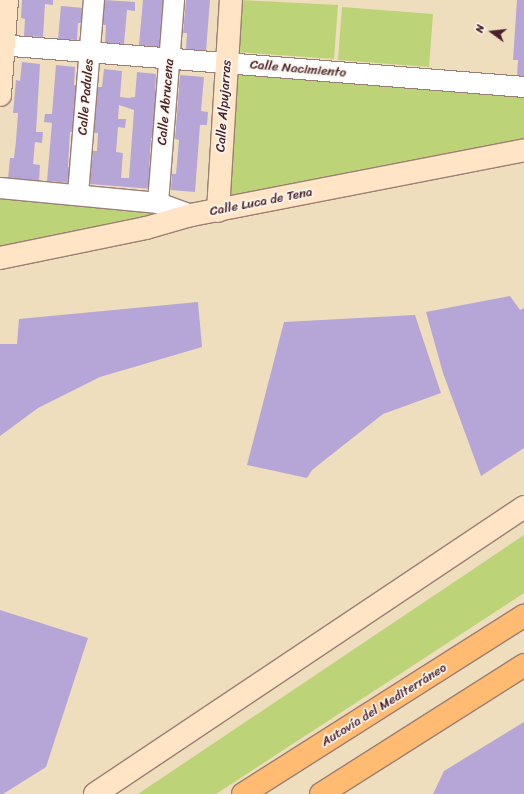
<!DOCTYPE html>
<html>
<head>
<meta charset="utf-8">
<style>
	body { margin:0 }
	#map { position:relative; width:524px; height:794px; overflow:hidden; background:#eedebd; font-family:Sriracha,sans-serif }
	div>[style] { position:absolute }
	[style*='--x'] { left:calc(var(--x)*1px); top:calc(var(--y)*1px); width:calc(var(--w)*1px); rotate:calc(var(--a)*1deg) }
	.green>* { inset:0; background:#bcd378 }
	.building>* { inset:0; background:#b5a6d7 }
	.roads { filter:drop-shadow(1px 0 #9c7e74) drop-shadow(-1px 0 #9c7e74) drop-shadow(0 1px #9c7e74) drop-shadow(0 -1px #9c7e74) }
	.street>* { height:20px; margin:-10px; padding:0 10px; transform-origin:10px; border-radius:10px; background:#fff }
	.secondary>* { height:22px; margin:-11px; padding:0 11px; transform-origin:11px; border-radius:11px; background:#ffe4c6 }
	.highway>* { height:22px; margin:-11px; padding:0 11px; transform-origin:11px; border-radius:11px; background:#febb71 }
	span { translate:-50% -50%; white-space:nowrap; text-align:center; line-height:1.15; -webkit-text-stroke:3.5px #fbf7ec; paint-order:stroke }
	.street-label { font-size:13px; color:#4a1f2b }
	.north { position:absolute; left:472px; top:12px; width:40px; height:40px; -webkit-text-stroke:3px #fbf7ec; paint-order:stroke; rotate:285deg; font-size:11px; font-weight:700; line-height:16px; text-align:center; color:#4a1f2b }
	.north::after { content:''; display:block; margin:auto; width:14px; height:18px; background:#4a1f2b; clip-path:polygon(50% 0,100% 100%,50% 72%,0 100%) }
</style>
</head>
<body>
<div id="map">
	<div class="green">
		<i style="clip-path:polygon(241px 0,338px 5px,334px 59px,237px 52px)"></i>
		<i style="clip-path:polygon(342px 7px,433px 14px,429px 67px,338px 60px)"></i>
		<i style="clip-path:polygon(230px 69px,524px 94px,524px 143px,223px 202px)"></i>
		<i style="clip-path:polygon(0 194px,151px 208px,150px 218px,0 248px)"></i>
		<i style="clip-path:polygon(524px 535px,524px 593px,216px 794px,138px 794px)"></i>
	</div>
	<div class="building">
		<i style="clip-path:polygon(22px 0,53px 0,53px 5px,45px 4px,43px 37px,24px 36px,25px 19px,21px 18px)"></i>
		<i style="clip-path:polygon(104px 0,135px 2px,135px 11px,127px 10px,124px 44px,105px 43px,106px 25px,102px 25px)"></i>
		<i style="clip-path:polygon(143px 0,166px 0,160px 47px,139px 45px)"></i>
		<i style="clip-path:polygon(186px 0,210px 0,206px 51px,186px 49px,187px 33px,183px 33px)"></i>
		<i style="clip-path:polygon(517px 0,524px 0,524px 76px,517px 76px,518px 60px,513px 60px)"></i>
		<i style="clip-path:polygon(61px 6px,84px 8px,83px 23px,78px 23px,77px 40px,58px 39px)"></i>
		<i style="clip-path:polygon(22px 62px,40px 64px,36px 132px,43px 132px,42px 143px,35px 142px,33px 164px,40px 165px,39px 181px,8px 179px,10px 158px,14px 158px,16px 141px,18px 113px,13px 113px,16px 80px,20px 81px)"></i>
		<i style="clip-path:polygon(56px 65px,75px 67px,74px 85px,78px 85px,75px 132px,70px 132px,68px 167px,72px 167px,71px 183px,47px 181px,52px 123px,44px 122px,45px 114px,52px 114px)"></i>
		<i style="clip-path:polygon(evenodd,104px 69px,122px 71px,120px 97px,128px 98px,135px 97px,137px 72px,156px 74px,155px 92px,159px 92px,156px 139px,151px 138px,150px 155px,149px 173px,153px 173px,152px 189px,90px 184px,93px 151px,97px 151px,98px 133px,94px 133px,98px 87px,102px 87px,104px 69px,119px 105px,134px 110px,129px 178px,121px 178px,123px 153px,116px 152px,118px 127px,125px 128px,126px 119px,118px 119px,119px 105px)"></i>
		<i style="clip-path:polygon(180px 75px,204px 77px,201px 111px,208px 112px,207px 125px,200px 125px,195px 192px,171px 190px,172px 174px,176px 174px,179px 140px,175px 139px)"></i>
		<i style="clip-path:polygon(510px 296px,520px 310px,524px 308px,524px 448px,481px 476px,443px 373px,426px 312px)"></i>
		<i style="clip-path:polygon(198px 302px,202px 347px,100px 377px,38px 408px,0 436px,0 344px,17px 344px,19px 319px)"></i>
		<i style="clip-path:polygon(415px 315px,441px 393px,383px 414px,312px 470px,307px 478px,247px 465px,284px 322px)"></i>
		<i style="clip-path:polygon(0 610px,88px 638px,46px 767px,3px 794px,0 794px)"></i>
		<i style="clip-path:polygon(524px 722px,524px 794px,433px 794px,444px 771px)"></i>
	</div>
	<div class="roads">
		<div class="street">
			<i style="--x:0;--y:45;--w:526;--a:4.58"></i>
			<i style="--x:0;--y:188;--w:159;--a:5.4"></i>
			<i style="--x:158;--y:203;--w:35;--a:20"></i>
			<i style="--x:78;--y:194;--w:195;--a:-85.3"></i>
			<i style="--x:158;--y:203;--w:204;--a:-85.5"></i>
		</div>
		<div class="secondary">
			<i style="--x:0;--y:95;--w:95;--a:-85.8"></i>
			<i style="--x:218;--y:211;--w:211;--a:-86.5"></i>
			<i style="--x:0;--y:258;--w:149;--a:-11.6"></i>
			<i style="--x:146;--y:228;--w:47;--a:-16.1"></i>
			<i style="--x:191;--y:215;--w:339;--a:-11"></i>
			<i style="--x:95;--y:794;--w:516;--a:-33.78"></i>
		</div>
		<div class="highway">
			<i style="--x:243;--y:794;--w:333;--a:-32.4"></i>
			<i style="--x:321;--y:794;--w:241;--a:-32.4"></i>
		</div>
	</div>
	<div class="street-label">
		<span style="left:298px;top:69px;rotate:5deg">Calle Nacimiento</span>
		<span style="left:86px;top:97px;rotate:-85deg">Calle Padules</span>
		<span style="left:166px;top:102px;rotate:-85deg">Calle Abrucena</span>
		<span style="left:224px;top:106px;rotate:-86deg">Calle Alpujarras</span>
		<span style="left:261px;top:202px;rotate:-11deg">Calle Luca de Tena</span>
		<span style="left:384px;top:705px;rotate:-32deg">Autovía del Mediterráneo</span>
	</div>
	<div class="north">N</div>
</div>
</body>
</html>
